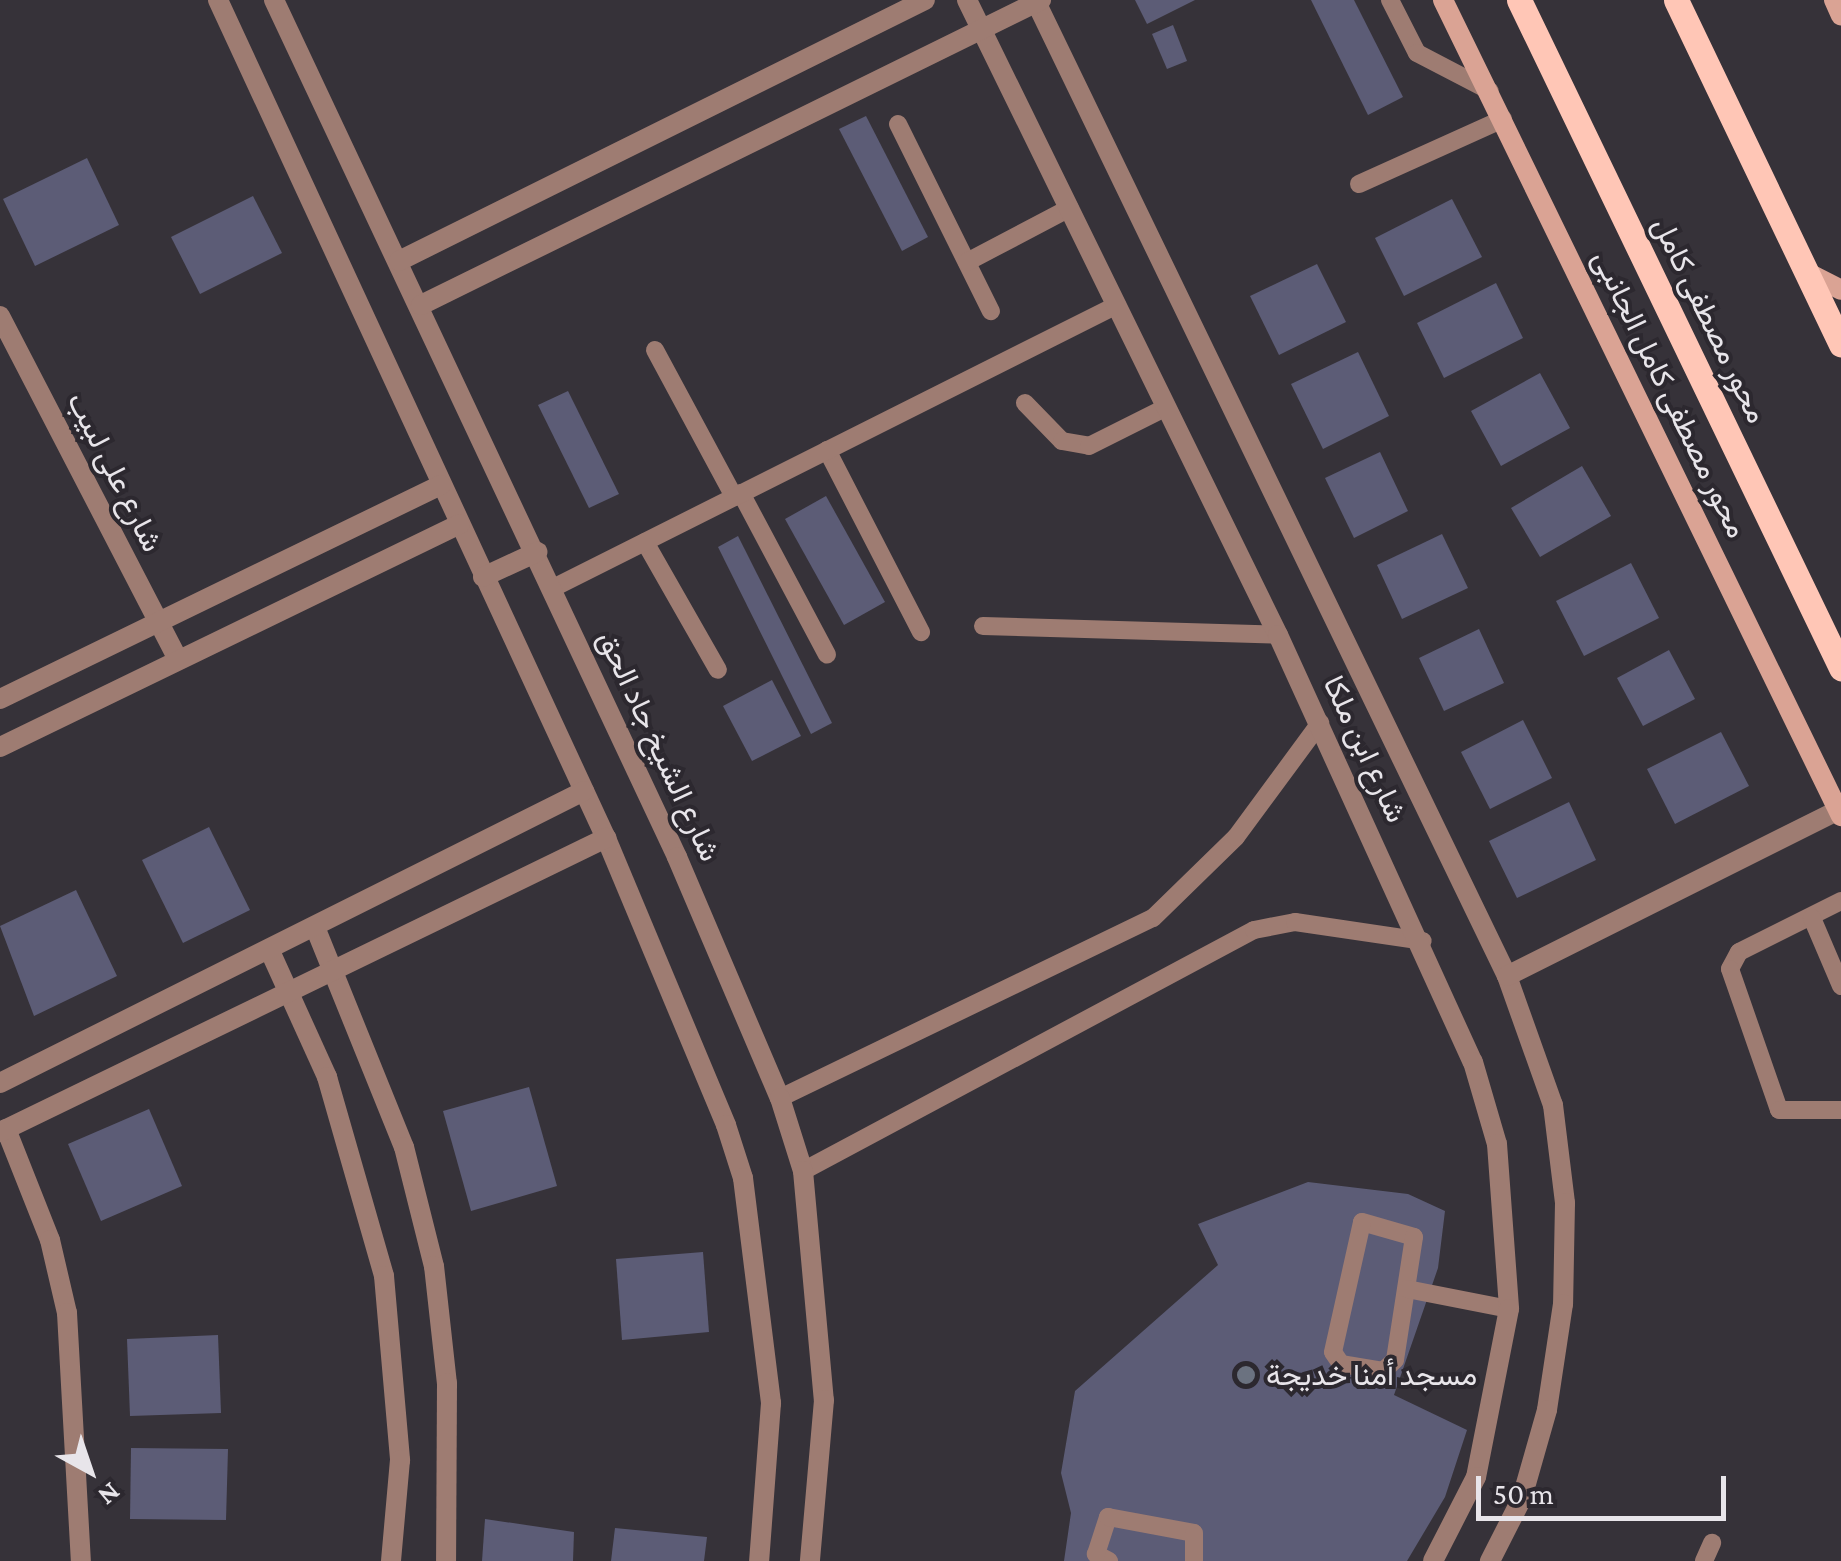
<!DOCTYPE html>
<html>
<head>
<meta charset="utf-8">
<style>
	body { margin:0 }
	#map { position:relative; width:1841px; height:1561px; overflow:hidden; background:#363239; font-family:"Crimson Pro",Vazirmatn,serif }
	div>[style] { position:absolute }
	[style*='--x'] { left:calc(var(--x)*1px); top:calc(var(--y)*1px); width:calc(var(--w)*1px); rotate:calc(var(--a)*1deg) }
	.building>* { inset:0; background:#5c5c76 }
	.lane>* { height:18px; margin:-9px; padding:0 9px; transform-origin:9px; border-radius:9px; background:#9e7c72 }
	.street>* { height:20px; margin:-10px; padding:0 10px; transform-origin:10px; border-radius:10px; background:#9e7c72 }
	.secondary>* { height:20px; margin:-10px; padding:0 10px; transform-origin:10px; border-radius:10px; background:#daa394 }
	.primary>* { height:25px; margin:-12.5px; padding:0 12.5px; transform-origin:12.5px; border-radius:12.5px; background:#ffc6b6 }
	.dots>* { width:28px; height:28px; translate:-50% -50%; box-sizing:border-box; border:5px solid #2c282f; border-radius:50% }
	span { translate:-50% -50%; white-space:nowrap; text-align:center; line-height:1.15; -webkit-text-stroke:8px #2c282f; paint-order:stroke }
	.street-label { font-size:30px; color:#e8e5ea }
	.poi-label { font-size:30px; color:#e8e5ea }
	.left { translate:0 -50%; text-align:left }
	.north { position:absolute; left:40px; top:1421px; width:100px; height:100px; -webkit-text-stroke:8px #2c282f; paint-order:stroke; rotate:140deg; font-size:28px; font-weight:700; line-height:40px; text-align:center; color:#e8e5ea }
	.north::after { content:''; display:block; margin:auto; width:35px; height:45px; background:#e8e5ea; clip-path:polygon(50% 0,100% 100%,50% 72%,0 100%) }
	.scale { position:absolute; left:1476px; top:1476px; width:250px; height:45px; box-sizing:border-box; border:5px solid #e8e5ea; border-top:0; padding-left:12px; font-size:30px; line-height:35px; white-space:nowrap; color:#e8e5ea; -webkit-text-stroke:8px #2c282f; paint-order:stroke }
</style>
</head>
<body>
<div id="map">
	<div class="building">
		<i style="clip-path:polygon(1135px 0,1195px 0,1147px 24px)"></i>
		<i style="clip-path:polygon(1311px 0,1354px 0,1403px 97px,1368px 115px)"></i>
		<i style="clip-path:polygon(1173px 25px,1187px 61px,1167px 69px,1152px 34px)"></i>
		<i style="clip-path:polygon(866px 116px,928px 237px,902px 251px,839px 129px)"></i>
		<i style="clip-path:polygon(87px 158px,119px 225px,35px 266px,3px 199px)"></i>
		<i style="clip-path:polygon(253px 196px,282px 253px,200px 294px,171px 237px)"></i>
		<i style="clip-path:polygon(1452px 199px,1482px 257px,1404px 296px,1375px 238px)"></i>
		<i style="clip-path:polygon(1317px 264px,1346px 322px,1279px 355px,1250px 296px)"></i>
		<i style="clip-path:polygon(1496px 283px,1523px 338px,1444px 378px,1417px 323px)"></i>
		<i style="clip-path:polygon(1358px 352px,1389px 416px,1323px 449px,1291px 384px)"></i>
		<i style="clip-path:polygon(1540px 373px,1570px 428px,1501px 466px,1471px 411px)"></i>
		<i style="clip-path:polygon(568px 391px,619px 494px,589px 508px,538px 405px)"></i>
		<i style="clip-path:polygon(1380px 452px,1408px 511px,1354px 538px,1325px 478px)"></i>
		<i style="clip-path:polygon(1582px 466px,1611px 516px,1540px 557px,1511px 508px)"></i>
		<i style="clip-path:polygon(826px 496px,885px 602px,844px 625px,785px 519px)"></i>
		<i style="clip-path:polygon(1442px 534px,1468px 588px,1402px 619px,1377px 565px)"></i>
		<i style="clip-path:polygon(738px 536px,832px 723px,811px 734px,718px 547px)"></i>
		<i style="clip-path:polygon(1631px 563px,1659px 618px,1584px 656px,1556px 601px)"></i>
		<i style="clip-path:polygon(1479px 629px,1504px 683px,1444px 711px,1419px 658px)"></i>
		<i style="clip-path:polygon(1669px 650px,1695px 699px,1643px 726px,1617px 678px)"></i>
		<i style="clip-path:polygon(772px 680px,801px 736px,752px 761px,723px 706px)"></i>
		<i style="clip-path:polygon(1523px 720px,1552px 778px,1490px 809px,1461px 752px)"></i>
		<i style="clip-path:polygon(1721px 732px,1749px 786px,1675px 824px,1647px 769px)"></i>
		<i style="clip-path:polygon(1569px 802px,1596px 860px,1517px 898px,1489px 841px)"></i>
		<i style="clip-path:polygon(209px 827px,250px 910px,183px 943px,142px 860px)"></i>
		<i style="clip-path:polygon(76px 890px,117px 976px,34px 1016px,0 926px)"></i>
		<i style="clip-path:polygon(529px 1087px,557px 1186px,471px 1211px,443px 1111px)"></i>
		<i style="clip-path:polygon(149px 1109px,182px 1186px,101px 1221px,68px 1144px)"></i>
		<i style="clip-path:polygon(1308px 1182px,1408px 1194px,1445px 1211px,1438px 1268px,1394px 1395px,1467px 1430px,1445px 1497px,1407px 1561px,1064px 1561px,1071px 1513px,1061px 1473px,1075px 1391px,1218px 1265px,1198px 1224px)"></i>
		<i style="clip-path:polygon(703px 1252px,709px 1332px,622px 1340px,616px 1259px)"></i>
		<i style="clip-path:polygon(218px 1335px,221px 1413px,130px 1416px,127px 1339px)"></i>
		<i style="clip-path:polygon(131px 1448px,228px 1449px,226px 1520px,130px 1519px)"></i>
		<i style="clip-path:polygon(485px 1519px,574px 1532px,573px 1561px,482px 1561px)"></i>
		<i style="clip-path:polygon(615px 1528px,707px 1537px,704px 1561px,611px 1561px)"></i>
	</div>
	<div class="lane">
		<i style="--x:1390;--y:0;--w:59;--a:63"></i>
		<i style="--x:1417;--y:53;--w:82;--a:27.5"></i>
		<i style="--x:898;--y:124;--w:209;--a:63.6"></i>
		<i style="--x:1359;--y:184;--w:158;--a:-24.3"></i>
		<i style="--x:967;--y:262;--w:116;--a:-27.7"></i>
		<i style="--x:655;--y:350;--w:167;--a:61.7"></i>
		<i style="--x:1025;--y:403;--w:53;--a:45.8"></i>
		<i style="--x:1062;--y:441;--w:27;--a:10"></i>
		<i style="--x:1089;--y:446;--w:87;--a:-26.6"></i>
		<i style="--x:827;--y:450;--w:205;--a:62.7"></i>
		<i style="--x:741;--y:493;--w:183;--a:62"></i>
		<i style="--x:645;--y:542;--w:147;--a:60.3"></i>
		<i style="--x:553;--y:588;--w:631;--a:-26.65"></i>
		<i style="--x:983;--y:626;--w:295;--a:1.7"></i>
		<i style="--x:1841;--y:901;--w:114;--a:153.4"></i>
		<i style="--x:1739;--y:952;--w:19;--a:118"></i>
		<i style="--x:1730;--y:969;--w:149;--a:70.8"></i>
		<i style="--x:1779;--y:1110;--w:62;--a:0"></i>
		<i style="--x:1812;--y:918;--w:74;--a:66.9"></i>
		<i style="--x:780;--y:1098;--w:414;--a:-25.8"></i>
		<i style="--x:1153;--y:918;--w:116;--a:-44.3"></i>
		<i style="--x:1236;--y:837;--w:142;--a:-53.6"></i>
		<i style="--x:803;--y:1171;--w:511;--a:-28.12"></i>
		<i style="--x:1254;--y:930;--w:42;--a:-11"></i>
		<i style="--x:1295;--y:922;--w:129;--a:8.4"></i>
		<i style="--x:1362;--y:1222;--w:54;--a:16.1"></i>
		<i style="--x:1414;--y:1237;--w:124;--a:98.8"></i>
		<i style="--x:1395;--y:1360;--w:16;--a:137"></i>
		<i style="--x:1383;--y:1371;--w:43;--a:-170.5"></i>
		<i style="--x:1341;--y:1364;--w:14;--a:-124"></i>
		<i style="--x:1333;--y:1352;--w:133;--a:-77.4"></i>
		<i style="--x:1407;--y:1289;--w:104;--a:11.1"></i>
		<i style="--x:1109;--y:1561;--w:15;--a:-152"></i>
		<i style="--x:1096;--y:1554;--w:39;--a:-72"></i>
		<i style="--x:1108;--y:1517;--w:87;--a:10.5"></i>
		<i style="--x:1194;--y:1533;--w:28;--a:90"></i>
		<i style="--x:1704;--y:1561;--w:20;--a:-66"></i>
	</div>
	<div class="street">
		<i style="--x:218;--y:0;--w:923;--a:65.16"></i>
		<i style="--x:606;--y:838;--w:311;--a:67.3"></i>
		<i style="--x:726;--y:1125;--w:56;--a:72.2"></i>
		<i style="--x:743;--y:1178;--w:227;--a:82.9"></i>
		<i style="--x:771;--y:1403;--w:158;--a:94.3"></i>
		<i style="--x:274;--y:0;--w:947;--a:64.81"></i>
		<i style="--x:677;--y:857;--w:262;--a:66.9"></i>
		<i style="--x:780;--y:1098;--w:77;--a:72.5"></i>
		<i style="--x:803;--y:1171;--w:230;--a:84.8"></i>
		<i style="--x:824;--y:1400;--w:162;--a:95"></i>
		<i style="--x:967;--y:0;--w:707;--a:63.91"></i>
		<i style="--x:1278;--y:635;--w:469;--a:65.5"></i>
		<i style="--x:1473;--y:1062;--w:85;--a:73.7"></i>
		<i style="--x:1497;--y:1144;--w:165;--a:85.8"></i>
		<i style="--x:1509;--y:1309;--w:171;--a:101.1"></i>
		<i style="--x:1476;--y:1477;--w:94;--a:117.1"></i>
		<i style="--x:1035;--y:0;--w:1084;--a:64.19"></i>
		<i style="--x:1507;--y:976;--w:137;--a:70.4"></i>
		<i style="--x:1553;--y:1105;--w:99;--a:83"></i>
		<i style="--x:1565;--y:1203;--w:101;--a:91.1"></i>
		<i style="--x:1563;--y:1304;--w:107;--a:98.6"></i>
		<i style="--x:1547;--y:1410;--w:91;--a:105.9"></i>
		<i style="--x:1522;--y:1498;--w:71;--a:116.9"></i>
		<i style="--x:399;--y:261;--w:587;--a:-26.39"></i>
		<i style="--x:421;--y:305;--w:691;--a:-26.19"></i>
		<i style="--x:0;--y:316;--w:383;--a:62.6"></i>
		<i style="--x:483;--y:577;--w:60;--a:-24.8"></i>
		<i style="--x:0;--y:699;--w:490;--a:-25.9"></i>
		<i style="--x:0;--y:747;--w:511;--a:-25.86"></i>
		<i style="--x:315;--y:927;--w:237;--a:68"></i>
		<i style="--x:404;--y:1147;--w:123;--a:75.9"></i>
		<i style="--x:434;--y:1266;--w:118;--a:83.7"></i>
		<i style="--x:447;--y:1383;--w:178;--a:90.3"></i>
		<i style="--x:269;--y:949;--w:141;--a:65.6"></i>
		<i style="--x:327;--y:1077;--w:207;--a:74"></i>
		<i style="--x:384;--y:1276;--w:185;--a:85"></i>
		<i style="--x:400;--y:1460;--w:101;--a:95.1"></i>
		<i style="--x:1507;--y:976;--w:371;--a:-26.6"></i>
		<i style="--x:0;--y:1083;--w:653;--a:-26.57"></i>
		<i style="--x:6;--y:1129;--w:119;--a:68.4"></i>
		<i style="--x:50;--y:1240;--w:75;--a:76.9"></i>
		<i style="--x:67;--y:1313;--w:248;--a:86.8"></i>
		<i style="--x:0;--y:1132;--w:674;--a:-25.88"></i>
	</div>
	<div class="secondary">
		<i style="--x:1443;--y:0;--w:908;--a:64"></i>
		<i style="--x:1834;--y:0;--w:17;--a:66"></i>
		<i style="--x:1808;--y:273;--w:37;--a:27"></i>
	</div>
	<div class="primary">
		<i style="--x:1519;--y:0;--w:742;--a:64.26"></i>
		<i style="--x:1676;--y:0;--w:382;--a:64.4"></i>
	</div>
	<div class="dots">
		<i style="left:1246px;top:1375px;background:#6b7280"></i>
	</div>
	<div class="street-label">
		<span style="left:1710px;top:320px;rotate:64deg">محور مصطفى كامل</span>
		<span style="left:1670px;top:394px;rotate:64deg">محور مصطفى كامل الجانبى</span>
		<span style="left:115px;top:472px;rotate:63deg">شارع على لبيب</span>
		<span style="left:659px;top:746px;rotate:65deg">شارع الشيخ جاد الحق</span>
		<span style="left:1365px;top:749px;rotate:65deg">شارع ابن ملكا</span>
	</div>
	<div class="poi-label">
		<span class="left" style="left:1266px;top:1375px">مسجد أمنا خديجة</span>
	</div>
	<div class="north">N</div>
	<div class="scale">50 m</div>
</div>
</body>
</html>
